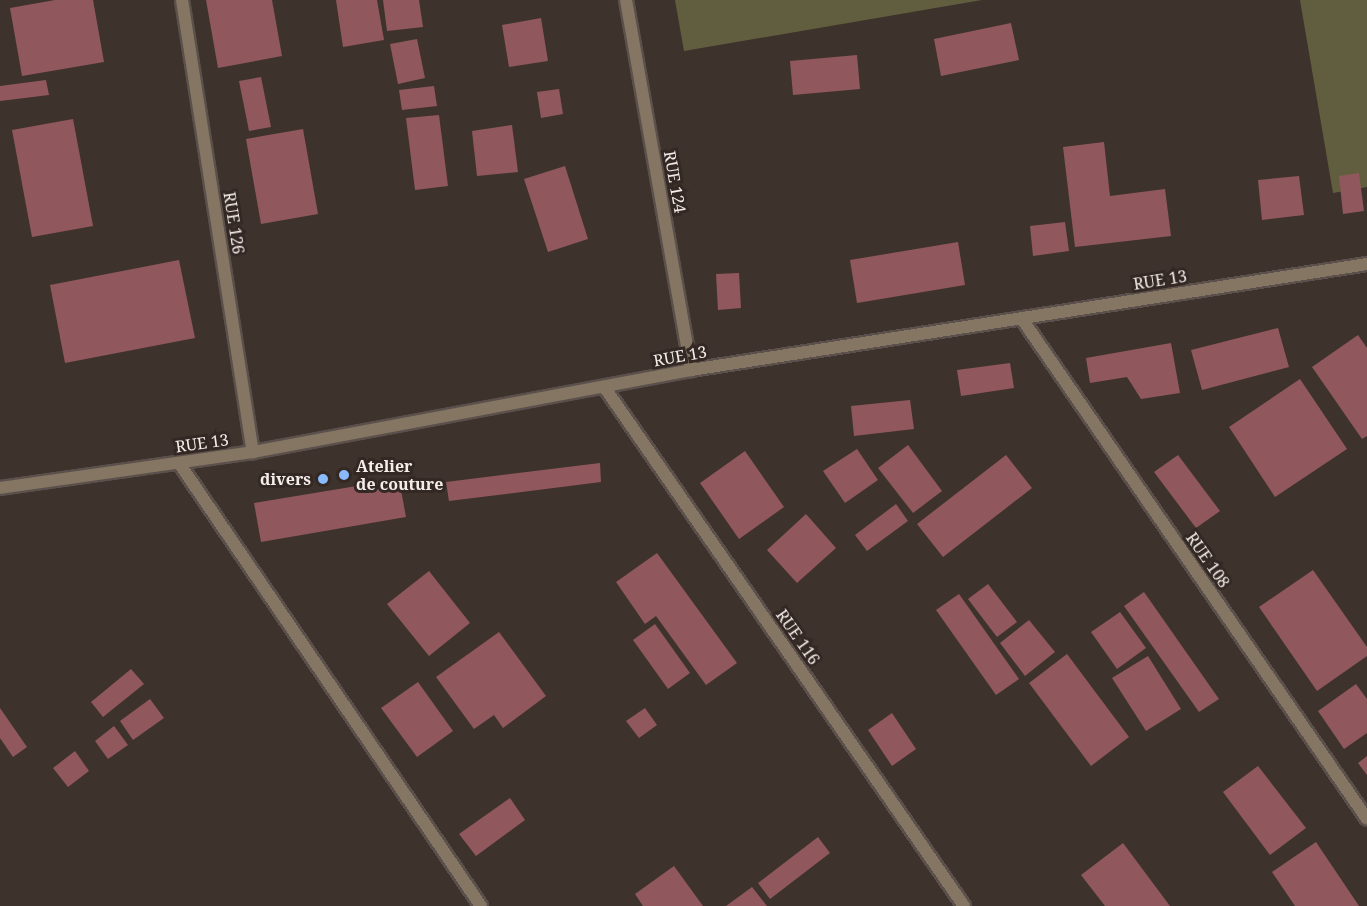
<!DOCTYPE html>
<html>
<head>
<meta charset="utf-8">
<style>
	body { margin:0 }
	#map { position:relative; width:1367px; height:906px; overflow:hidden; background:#3e322d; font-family:"Noto Serif",serif }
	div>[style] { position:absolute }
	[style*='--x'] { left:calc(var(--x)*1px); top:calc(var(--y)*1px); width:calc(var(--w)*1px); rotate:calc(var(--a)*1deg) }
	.green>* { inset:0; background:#615e3f }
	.building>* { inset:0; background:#90585d }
	.roads { filter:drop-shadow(2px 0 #5b504b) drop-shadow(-2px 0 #5b504b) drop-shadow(0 2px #5b504b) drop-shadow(0 -2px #5b504b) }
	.minor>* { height:12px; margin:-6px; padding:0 6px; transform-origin:6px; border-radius:6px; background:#857663 }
	.tertiary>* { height:12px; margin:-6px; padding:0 6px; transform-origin:6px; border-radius:6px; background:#857663 }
	.dots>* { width:16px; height:16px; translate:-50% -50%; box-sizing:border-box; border:3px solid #332823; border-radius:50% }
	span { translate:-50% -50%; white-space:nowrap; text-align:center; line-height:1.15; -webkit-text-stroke:6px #332823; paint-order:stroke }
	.street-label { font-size:16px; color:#f5edea }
	.poi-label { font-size:16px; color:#f5edea; font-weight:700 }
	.left { translate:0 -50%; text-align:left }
	.right { translate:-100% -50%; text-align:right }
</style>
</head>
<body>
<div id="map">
	<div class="green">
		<i style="clip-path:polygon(675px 0,982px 0,684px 51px)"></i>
		<i style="clip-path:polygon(1300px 0,1367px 0,1367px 187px,1333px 193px)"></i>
	</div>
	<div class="building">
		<i style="clip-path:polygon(55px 0,93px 0,104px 62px,22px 76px,10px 8px)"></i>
		<i style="clip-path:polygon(206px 0,272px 0,282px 56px,218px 68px)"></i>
		<i style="clip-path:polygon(336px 0,377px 0,384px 40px,343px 47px)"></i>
		<i style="clip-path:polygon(383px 0,419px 0,423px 27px,387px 31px)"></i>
		<i style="clip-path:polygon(541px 18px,548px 61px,509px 67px,502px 25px)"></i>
		<i style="clip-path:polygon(1011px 23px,1019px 60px,941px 76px,934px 39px)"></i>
		<i style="clip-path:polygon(417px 39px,425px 78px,398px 84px,390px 44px)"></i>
		<i style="clip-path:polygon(857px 55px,860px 89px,793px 95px,790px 61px)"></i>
		<i style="clip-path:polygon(261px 77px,271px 127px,249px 131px,239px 81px)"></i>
		<i style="clip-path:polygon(46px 80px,49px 95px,0 101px,0 86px)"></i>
		<i style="clip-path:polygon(434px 86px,437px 106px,402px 110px,399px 90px)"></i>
		<i style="clip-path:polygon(559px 89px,563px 114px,541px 118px,537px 92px)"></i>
		<i style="clip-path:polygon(439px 115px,448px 186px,415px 190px,406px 118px)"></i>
		<i style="clip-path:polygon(73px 119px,93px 226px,32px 237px,12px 130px)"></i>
		<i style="clip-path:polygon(512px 125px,518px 172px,477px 176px,472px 131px)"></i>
		<i style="clip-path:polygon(303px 129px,318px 214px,261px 224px,246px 139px)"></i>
		<i style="clip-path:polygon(1104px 142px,1110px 196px,1165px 189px,1171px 236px,1075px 247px,1063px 147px)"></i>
		<i style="clip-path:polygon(565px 166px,588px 239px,548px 252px,524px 179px)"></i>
		<i style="clip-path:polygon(1359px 173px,1364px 211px,1343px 214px,1339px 176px)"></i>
		<i style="clip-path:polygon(1299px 176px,1304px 215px,1262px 220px,1258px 180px)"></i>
		<i style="clip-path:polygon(1065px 222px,1069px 251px,1033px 256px,1030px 226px)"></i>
		<i style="clip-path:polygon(958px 242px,965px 285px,857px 303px,850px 260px)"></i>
		<i style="clip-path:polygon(179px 260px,195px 338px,65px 363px,50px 285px)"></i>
		<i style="clip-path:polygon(739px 273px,741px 308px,718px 310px,716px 274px)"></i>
		<i style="clip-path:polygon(1278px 328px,1289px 367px,1202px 390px,1191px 350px)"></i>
		<i style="clip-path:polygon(1358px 335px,1367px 348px,1367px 436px,1362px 439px,1312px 367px)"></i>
		<i style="clip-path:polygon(1171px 343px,1180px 393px,1141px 399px,1127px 377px,1090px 383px,1086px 358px)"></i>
		<i style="clip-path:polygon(1010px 363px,1014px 388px,961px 396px,957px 370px)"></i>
		<i style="clip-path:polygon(1300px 379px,1347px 449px,1275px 497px,1229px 427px)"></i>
		<i style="clip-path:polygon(910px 400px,914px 429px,854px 436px,851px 406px)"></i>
		<i style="clip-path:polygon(908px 445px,942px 491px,913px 513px,878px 468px)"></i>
		<i style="clip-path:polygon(857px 449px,878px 480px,845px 503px,823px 471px)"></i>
		<i style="clip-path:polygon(745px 451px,784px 507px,739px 539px,700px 483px)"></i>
		<i style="clip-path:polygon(1006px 455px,1032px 488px,943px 557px,917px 524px)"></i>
		<i style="clip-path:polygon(1178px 455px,1220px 511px,1196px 528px,1154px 472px)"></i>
		<i style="clip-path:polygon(600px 463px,601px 482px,449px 501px,446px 482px)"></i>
		<i style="clip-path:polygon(399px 479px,406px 517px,261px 542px,254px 503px)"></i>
		<i style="clip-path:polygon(896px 504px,908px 521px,867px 551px,855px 535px)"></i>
		<i style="clip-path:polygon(806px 514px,836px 548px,797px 583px,767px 550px)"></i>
		<i style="clip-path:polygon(657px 553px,737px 663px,706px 685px,656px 616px,645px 624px,616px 582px)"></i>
		<i style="clip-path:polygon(1313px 570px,1367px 647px,1367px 656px,1317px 691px,1259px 607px)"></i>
		<i style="clip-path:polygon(429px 571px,470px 623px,429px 656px,387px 604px)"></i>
		<i style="clip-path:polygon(988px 584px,1017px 622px,997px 637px,968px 599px)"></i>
		<i style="clip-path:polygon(1144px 592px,1219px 699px,1199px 712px,1124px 606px)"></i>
		<i style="clip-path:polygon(959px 594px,1019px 679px,996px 695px,936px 610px)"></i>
		<i style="clip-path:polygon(1120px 612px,1146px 648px,1117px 669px,1091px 632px)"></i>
		<i style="clip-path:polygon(1029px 620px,1055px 652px,1025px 676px,1000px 643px)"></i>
		<i style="clip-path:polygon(655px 624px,690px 673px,668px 689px,633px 640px)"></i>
		<i style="clip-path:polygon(499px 632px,546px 696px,503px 728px,494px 715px,474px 729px,436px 677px)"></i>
		<i style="clip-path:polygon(1067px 654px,1129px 737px,1091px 766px,1029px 683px)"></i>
		<i style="clip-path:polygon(1148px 656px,1181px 709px,1146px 731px,1112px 678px)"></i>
		<i style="clip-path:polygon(131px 669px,144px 684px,103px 717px,91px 702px)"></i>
		<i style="clip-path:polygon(418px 682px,453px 731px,417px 757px,381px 708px)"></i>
		<i style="clip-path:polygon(1356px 684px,1367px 699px,1367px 733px,1344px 749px,1318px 711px)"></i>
		<i style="clip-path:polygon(150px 699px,164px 718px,133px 740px,120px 721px)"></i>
		<i style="clip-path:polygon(0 708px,27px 747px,13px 757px,0 738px)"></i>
		<i style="clip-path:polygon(645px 708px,657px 725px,639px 738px,626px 721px)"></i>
		<i style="clip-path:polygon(892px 713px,916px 749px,892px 766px,868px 730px)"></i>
		<i style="clip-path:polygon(114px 726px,128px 745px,108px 759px,95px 741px)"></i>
		<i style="clip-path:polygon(75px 751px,89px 771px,68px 787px,53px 768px)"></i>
		<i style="clip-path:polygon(1367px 756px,1367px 775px,1358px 763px)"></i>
		<i style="clip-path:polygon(1258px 766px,1306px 828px,1270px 855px,1223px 792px)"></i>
		<i style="clip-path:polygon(510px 798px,525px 820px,476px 856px,459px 834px)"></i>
		<i style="clip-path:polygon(818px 837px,830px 853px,770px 899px,758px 883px)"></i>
		<i style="clip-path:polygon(1316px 842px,1359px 906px,1295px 906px,1272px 872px)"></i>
		<i style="clip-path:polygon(1123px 843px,1170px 906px,1105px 906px,1081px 875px)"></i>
		<i style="clip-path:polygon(674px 866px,703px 906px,643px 906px,635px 894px)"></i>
		<i style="clip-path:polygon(752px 887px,767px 906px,726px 906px)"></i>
	</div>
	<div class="roads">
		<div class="minor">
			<i style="--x:182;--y:0;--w:458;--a:81.1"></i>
			<i style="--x:626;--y:0;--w:376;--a:80"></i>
			<i style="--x:1022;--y:319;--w:607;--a:55.39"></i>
			<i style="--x:605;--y:388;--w:630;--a:55.28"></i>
			<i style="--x:179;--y:463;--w:536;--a:55.72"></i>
		</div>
		<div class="tertiary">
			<i style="--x:0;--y:488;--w:256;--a:-8.1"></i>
			<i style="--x:253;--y:452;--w:446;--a:-10.6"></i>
			<i style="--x:691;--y:370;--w:684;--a:-8.91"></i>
		</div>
	</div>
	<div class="dots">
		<i style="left:344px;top:475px;background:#8abafc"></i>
		<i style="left:323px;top:479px;background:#8abafc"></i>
	</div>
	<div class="street-label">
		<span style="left:675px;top:182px;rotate:80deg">RUE 124</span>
		<span style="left:234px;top:223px;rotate:81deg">RUE 126</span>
		<span style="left:1160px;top:280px;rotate:-9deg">RUE 13</span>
		<span style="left:680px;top:356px;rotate:-10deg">RUE 13</span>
		<span style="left:202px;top:443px;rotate:-8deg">RUE 13</span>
		<span style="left:1208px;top:560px;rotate:55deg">RUE 108</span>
		<span style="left:798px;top:637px;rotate:55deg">RUE 116</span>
	</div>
	<div class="poi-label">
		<span class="left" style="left:356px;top:475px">Atelier<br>de couture</span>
		<span class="right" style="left:311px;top:479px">divers</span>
	</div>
</div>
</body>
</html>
